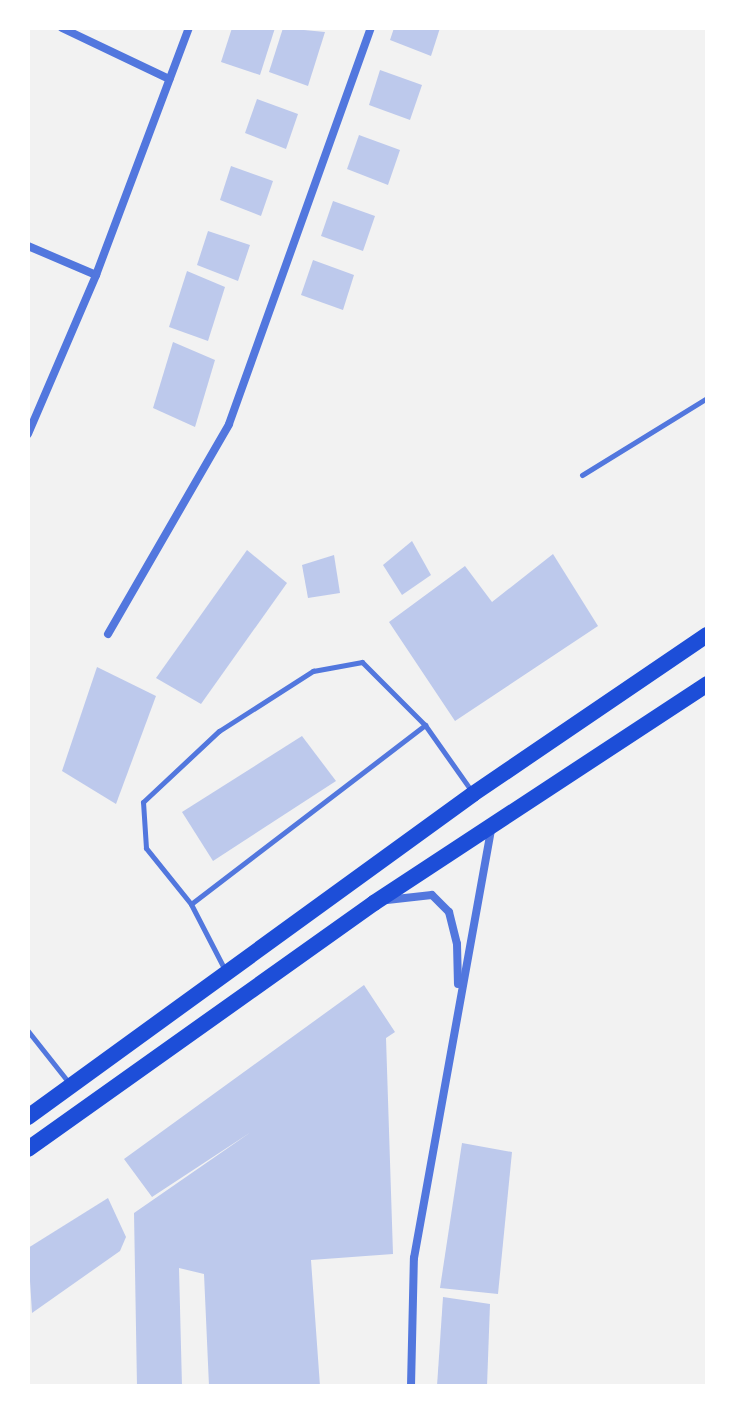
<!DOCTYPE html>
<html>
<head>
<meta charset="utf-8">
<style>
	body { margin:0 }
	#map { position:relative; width:735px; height:1414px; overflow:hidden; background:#f2f2f2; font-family:"Nunito Sans",sans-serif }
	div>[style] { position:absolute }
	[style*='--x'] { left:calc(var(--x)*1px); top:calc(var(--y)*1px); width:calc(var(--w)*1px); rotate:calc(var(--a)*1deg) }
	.building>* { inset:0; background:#bdc9ec }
	.service>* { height:5px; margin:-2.5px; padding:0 2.5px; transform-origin:2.5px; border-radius:2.5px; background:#5277de }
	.minor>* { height:8px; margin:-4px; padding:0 4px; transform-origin:4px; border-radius:4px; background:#5277de }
	.primary>* { height:16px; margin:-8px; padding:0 8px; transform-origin:8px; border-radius:8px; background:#1d4ed8 }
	span { translate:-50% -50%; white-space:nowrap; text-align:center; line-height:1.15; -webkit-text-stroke:7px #fff; paint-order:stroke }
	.frame { position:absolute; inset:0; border:30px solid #fff; pointer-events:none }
</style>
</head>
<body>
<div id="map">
	<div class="building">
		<i style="clip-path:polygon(232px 28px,275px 28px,260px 75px,221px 62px)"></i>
		<i style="clip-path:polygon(283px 28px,325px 32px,308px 86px,269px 72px)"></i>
		<i style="clip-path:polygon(394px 28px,440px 28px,431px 56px,390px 40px)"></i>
		<i style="clip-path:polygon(380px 70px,422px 85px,410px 120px,369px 105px)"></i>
		<i style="clip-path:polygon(257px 99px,298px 114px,286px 149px,245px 133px)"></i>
		<i style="clip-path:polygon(359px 135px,400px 150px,388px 185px,347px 169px)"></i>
		<i style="clip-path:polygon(231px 166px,273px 181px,261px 216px,220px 200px)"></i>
		<i style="clip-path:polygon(333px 201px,375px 216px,363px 251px,321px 236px)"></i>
		<i style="clip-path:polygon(208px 231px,250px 245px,238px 281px,197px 265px)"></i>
		<i style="clip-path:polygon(313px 260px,354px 275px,343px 310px,301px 295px)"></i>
		<i style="clip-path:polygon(187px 271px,225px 287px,208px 341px,169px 327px)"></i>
		<i style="clip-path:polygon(173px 342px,215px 360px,195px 427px,153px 408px)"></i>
		<i style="clip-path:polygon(412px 541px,431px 575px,402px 595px,383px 565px)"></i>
		<i style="clip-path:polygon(247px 550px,287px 583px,201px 704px,156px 678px)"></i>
		<i style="clip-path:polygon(553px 554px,598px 626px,455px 721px,389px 622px,465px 566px,492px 602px)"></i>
		<i style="clip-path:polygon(334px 555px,340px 593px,308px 598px,302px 565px)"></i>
		<i style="clip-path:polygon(97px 667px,156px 696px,116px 804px,62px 771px)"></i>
		<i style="clip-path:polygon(302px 736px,336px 781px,213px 861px,182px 812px)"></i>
		<i style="clip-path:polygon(364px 985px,395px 1032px,386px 1038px,393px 1254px,311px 1260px,320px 1386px,209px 1386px,204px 1274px,179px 1268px,182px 1386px,137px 1386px,134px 1213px,251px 1132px,152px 1197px,124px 1159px)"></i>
		<i style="clip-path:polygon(462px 1143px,512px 1152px,498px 1294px,440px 1288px)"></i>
		<i style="clip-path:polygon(108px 1198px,126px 1237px,120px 1251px,32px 1313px,28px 1248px)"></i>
		<i style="clip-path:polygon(443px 1297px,490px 1304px,487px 1386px,437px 1386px)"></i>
	</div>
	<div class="service">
		<i style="--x:582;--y:475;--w:147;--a:-31.6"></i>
		<i style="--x:191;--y:904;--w:295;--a:-37.4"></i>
		<i style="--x:225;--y:970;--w:74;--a:-117.3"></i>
		<i style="--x:191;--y:904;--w:72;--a:-128.8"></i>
		<i style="--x:146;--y:848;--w:46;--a:-93.7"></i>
		<i style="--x:143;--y:802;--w:104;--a:-43.1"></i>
		<i style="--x:219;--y:731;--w:112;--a:-32.6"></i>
		<i style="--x:313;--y:671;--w:50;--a:-10.4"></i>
		<i style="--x:362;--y:662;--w:89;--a:45"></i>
		<i style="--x:425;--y:725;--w:83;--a:54.8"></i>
		<i style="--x:28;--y:1031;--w:66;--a:51.7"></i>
	</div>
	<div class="minor">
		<i style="--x:62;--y:28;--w:119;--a:25.5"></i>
		<i style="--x:28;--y:246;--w:74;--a:23.1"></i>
		<i style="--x:96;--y:275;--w:264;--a:-69.4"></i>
		<i style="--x:28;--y:434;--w:173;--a:-66.8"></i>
		<i style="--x:108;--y:634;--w:242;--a:-60"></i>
		<i style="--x:229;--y:424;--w:421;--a:-70.3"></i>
		<i style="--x:387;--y:900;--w:45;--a:-6.3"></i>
		<i style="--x:432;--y:895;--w:24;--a:45"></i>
		<i style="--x:449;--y:912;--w:33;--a:76"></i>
		<i style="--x:457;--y:944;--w:40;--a:88.6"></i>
		<i style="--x:411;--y:1386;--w:128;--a:-88.7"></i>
		<i style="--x:414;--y:1258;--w:435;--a:-79.8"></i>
	</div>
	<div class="primary">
		<i style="--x:28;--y:1117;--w:550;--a:-35.97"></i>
		<i style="--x:473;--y:794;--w:283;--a:-34.2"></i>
		<i style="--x:28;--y:1149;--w:425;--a:-35.4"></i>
		<i style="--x:374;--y:903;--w:399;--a:-33.3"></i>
	</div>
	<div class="frame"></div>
</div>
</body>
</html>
